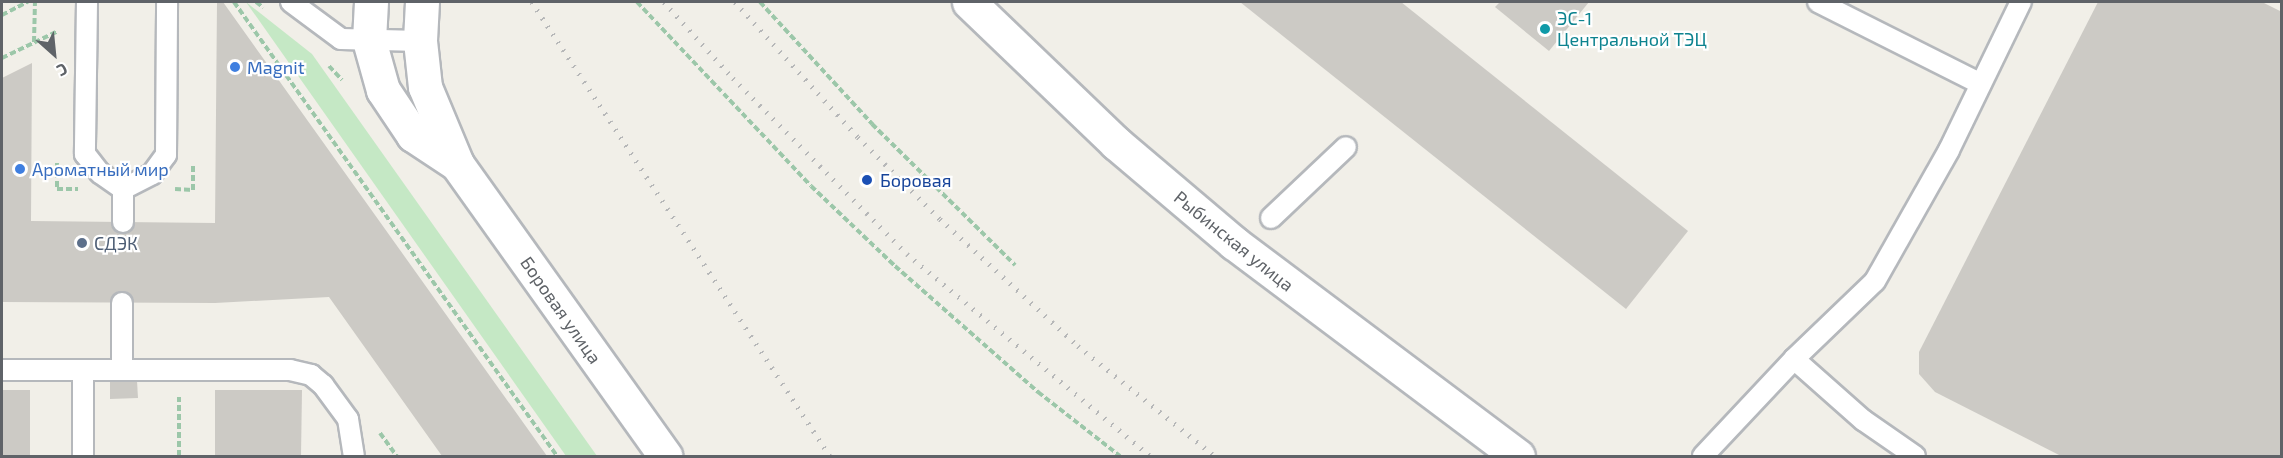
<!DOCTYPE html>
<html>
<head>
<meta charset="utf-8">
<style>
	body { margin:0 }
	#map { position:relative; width:2283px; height:458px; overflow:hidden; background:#f1efe8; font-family:"Exo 2",sans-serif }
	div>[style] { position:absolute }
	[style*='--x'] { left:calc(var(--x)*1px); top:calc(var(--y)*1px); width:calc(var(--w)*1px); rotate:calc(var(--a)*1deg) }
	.green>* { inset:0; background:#c5e8c5 }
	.building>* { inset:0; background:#cccac5 }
	.path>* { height:4px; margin-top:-2px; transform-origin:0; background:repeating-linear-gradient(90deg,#9cc7a9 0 6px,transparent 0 9px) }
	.roads { filter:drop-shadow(2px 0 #b5b8bc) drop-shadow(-2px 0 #b5b8bc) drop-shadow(0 2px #b5b8bc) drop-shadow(0 -2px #b5b8bc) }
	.lane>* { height:20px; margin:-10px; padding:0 10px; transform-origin:10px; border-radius:10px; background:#fff }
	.secondary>* { height:33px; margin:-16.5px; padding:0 16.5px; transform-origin:16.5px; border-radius:16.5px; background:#fff }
	.rail>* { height:4.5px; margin-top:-2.25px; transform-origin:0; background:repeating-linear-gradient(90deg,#b6b7b8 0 1.5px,transparent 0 9.5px) }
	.dots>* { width:16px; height:16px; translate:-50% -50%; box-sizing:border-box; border:3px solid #fff; border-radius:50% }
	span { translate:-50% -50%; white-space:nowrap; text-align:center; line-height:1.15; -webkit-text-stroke:4.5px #fff; paint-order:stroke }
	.culture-label { font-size:18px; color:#0d838f }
	.left { translate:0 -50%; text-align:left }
	.shop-label { font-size:18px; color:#366cbe }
	.transit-label { font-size:18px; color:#164399 }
	.street-label { font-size:18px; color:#5f6368 }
	.service-label { font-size:18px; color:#4e5e75 }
	.frame { position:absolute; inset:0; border:3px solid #5f6368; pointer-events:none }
	.north { position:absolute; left:24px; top:24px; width:60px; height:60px; -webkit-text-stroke:4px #fff; paint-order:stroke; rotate:153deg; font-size:16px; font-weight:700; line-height:24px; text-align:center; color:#5f6368 }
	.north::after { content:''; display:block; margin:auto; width:21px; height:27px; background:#5f6368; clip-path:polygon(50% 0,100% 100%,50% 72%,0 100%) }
</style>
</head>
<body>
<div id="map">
	<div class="green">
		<i style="clip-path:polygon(246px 2px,312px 54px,597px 456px,566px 456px)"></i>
	</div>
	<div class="building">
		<i style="clip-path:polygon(217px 2px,223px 2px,547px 456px,442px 456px,329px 297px,215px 303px,2px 302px,2px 78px,32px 63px,31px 221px,215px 223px)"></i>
		<i style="clip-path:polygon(1240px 2px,1401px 2px,1688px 231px,1626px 309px)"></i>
		<i style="clip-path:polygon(1500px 2px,1589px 2px,1549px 51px,1495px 7px)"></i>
		<i style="clip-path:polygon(2098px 2px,2262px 2px,2282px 12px,2282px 456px,2061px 456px,1935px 392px,1919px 374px,1919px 352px)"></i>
		<i style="clip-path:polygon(110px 381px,137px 381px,138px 398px,110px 399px)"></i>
		<i style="clip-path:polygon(2px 390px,30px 390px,30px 456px,2px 456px)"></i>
		<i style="clip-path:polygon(215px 390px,302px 390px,301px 456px,215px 456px)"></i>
	</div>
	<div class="path">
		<i style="--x:234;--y:2;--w:557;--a:54.57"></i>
		<i style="--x:256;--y:2;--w:9;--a:36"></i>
		<i style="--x:637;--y:2;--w:253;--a:46.6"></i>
		<i style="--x:811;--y:186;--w:116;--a:43.6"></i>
		<i style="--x:895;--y:266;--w:191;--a:41.4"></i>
		<i style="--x:1038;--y:392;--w:104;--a:38"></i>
		<i style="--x:760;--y:2;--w:166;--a:47.4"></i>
		<i style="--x:872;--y:124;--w:201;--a:44.6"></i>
		<i style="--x:2;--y:15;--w:29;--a:-27"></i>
		<i style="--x:34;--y:42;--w:40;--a:-88.6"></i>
		<i style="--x:2;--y:58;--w:62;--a:-25.7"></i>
		<i style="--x:329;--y:66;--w:19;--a:47"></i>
		<i style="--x:57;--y:163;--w:26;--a:90"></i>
		<i style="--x:57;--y:189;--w:21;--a:0"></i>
		<i style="--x:175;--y:189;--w:18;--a:3"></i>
		<i style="--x:193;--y:190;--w:26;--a:-90"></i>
		<i style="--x:380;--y:433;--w:29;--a:54"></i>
		<i style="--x:179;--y:456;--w:59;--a:-90"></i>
	</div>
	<div class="roads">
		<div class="lane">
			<i style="--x:87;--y:2;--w:152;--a:90.8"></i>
			<i style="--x:85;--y:154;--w:24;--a:52"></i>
			<i style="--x:100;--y:173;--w:28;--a:35"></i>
			<i style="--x:291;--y:2;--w:62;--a:36.5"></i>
			<i style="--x:341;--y:39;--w:79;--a:1.5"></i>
			<i style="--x:1818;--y:2;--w:182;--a:26.7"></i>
			<i style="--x:123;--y:189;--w:33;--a:-27"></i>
			<i style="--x:152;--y:174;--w:24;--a:-54"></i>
			<i style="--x:166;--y:155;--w:153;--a:-89.6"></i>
			<i style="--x:1271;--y:218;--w:103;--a:-43.4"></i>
			<i style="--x:123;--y:222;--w:33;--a:-90"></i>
			<i style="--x:1794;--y:359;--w:92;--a:41.5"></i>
			<i style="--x:1863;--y:420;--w:63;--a:34.7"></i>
			<i style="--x:2;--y:370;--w:288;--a:0"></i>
			<i style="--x:290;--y:370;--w:22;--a:13"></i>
			<i style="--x:311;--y:375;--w:16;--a:40"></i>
			<i style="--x:323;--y:385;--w:42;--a:53.7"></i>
			<i style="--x:348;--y:419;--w:37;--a:81"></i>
			<i style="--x:122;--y:370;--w:67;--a:-90"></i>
			<i style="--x:83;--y:456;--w:86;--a:-90"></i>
			<i style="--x:1703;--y:456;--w:133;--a:-46.8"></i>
			<i style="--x:1794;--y:359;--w:112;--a:-43.9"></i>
			<i style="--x:1875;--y:281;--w:150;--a:-60.5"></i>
			<i style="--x:1949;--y:150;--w:165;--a:-64.1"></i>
		</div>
		<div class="secondary">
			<i style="--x:371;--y:2;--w:38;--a:93"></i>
			<i style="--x:369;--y:40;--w:52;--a:74.4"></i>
			<i style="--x:383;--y:90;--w:54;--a:56.3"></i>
			<i style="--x:413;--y:135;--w:53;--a:33.4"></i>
			<i style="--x:422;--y:2;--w:39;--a:93"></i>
			<i style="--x:420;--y:41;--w:46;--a:83.8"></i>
			<i style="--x:425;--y:87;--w:83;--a:67.4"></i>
			<i style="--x:457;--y:164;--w:359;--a:54.5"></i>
			<i style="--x:969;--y:2;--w:204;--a:43.8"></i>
			<i style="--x:1116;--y:143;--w:155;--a:40.3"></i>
			<i style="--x:1234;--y:243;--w:355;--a:36.9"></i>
		</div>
	</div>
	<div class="rail">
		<i style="--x:532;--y:2;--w:543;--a:56.72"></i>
		<i style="--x:664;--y:2;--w:103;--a:47.8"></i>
		<i style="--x:733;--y:78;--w:247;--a:45.3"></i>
		<i style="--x:907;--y:254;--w:316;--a:39.7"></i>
		<i style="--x:735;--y:2;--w:183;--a:47.7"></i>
		<i style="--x:858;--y:137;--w:116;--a:45"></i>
		<i style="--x:940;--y:219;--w:188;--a:42.6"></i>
		<i style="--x:1078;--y:346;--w:176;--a:38.8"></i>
	</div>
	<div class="dots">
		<i style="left:1545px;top:29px;background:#0f9aa8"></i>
		<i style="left:235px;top:67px;background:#3f7fe0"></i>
		<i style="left:20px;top:169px;background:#3f7fe0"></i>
		<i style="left:867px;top:180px;background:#1a4fb4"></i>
		<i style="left:82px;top:243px;background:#5c6f8a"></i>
	</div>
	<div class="culture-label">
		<span class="left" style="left:1557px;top:29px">ЭС-1<br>Центральной ТЭЦ</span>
	</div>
	<div class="shop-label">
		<span class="left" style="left:247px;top:67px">Magnit</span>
		<span class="left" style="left:32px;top:169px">Ароматный мир</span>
	</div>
	<div class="transit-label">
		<span class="left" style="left:880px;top:180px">Боровая</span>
	</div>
	<div class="street-label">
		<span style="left:1234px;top:241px;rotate:39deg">Рыбинская улица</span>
		<span style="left:561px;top:310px;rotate:55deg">Боровая улица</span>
	</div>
	<div class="service-label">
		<span class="left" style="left:94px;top:243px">СДЭК</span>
	</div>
	<div class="frame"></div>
	<div class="north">С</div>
</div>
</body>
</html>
